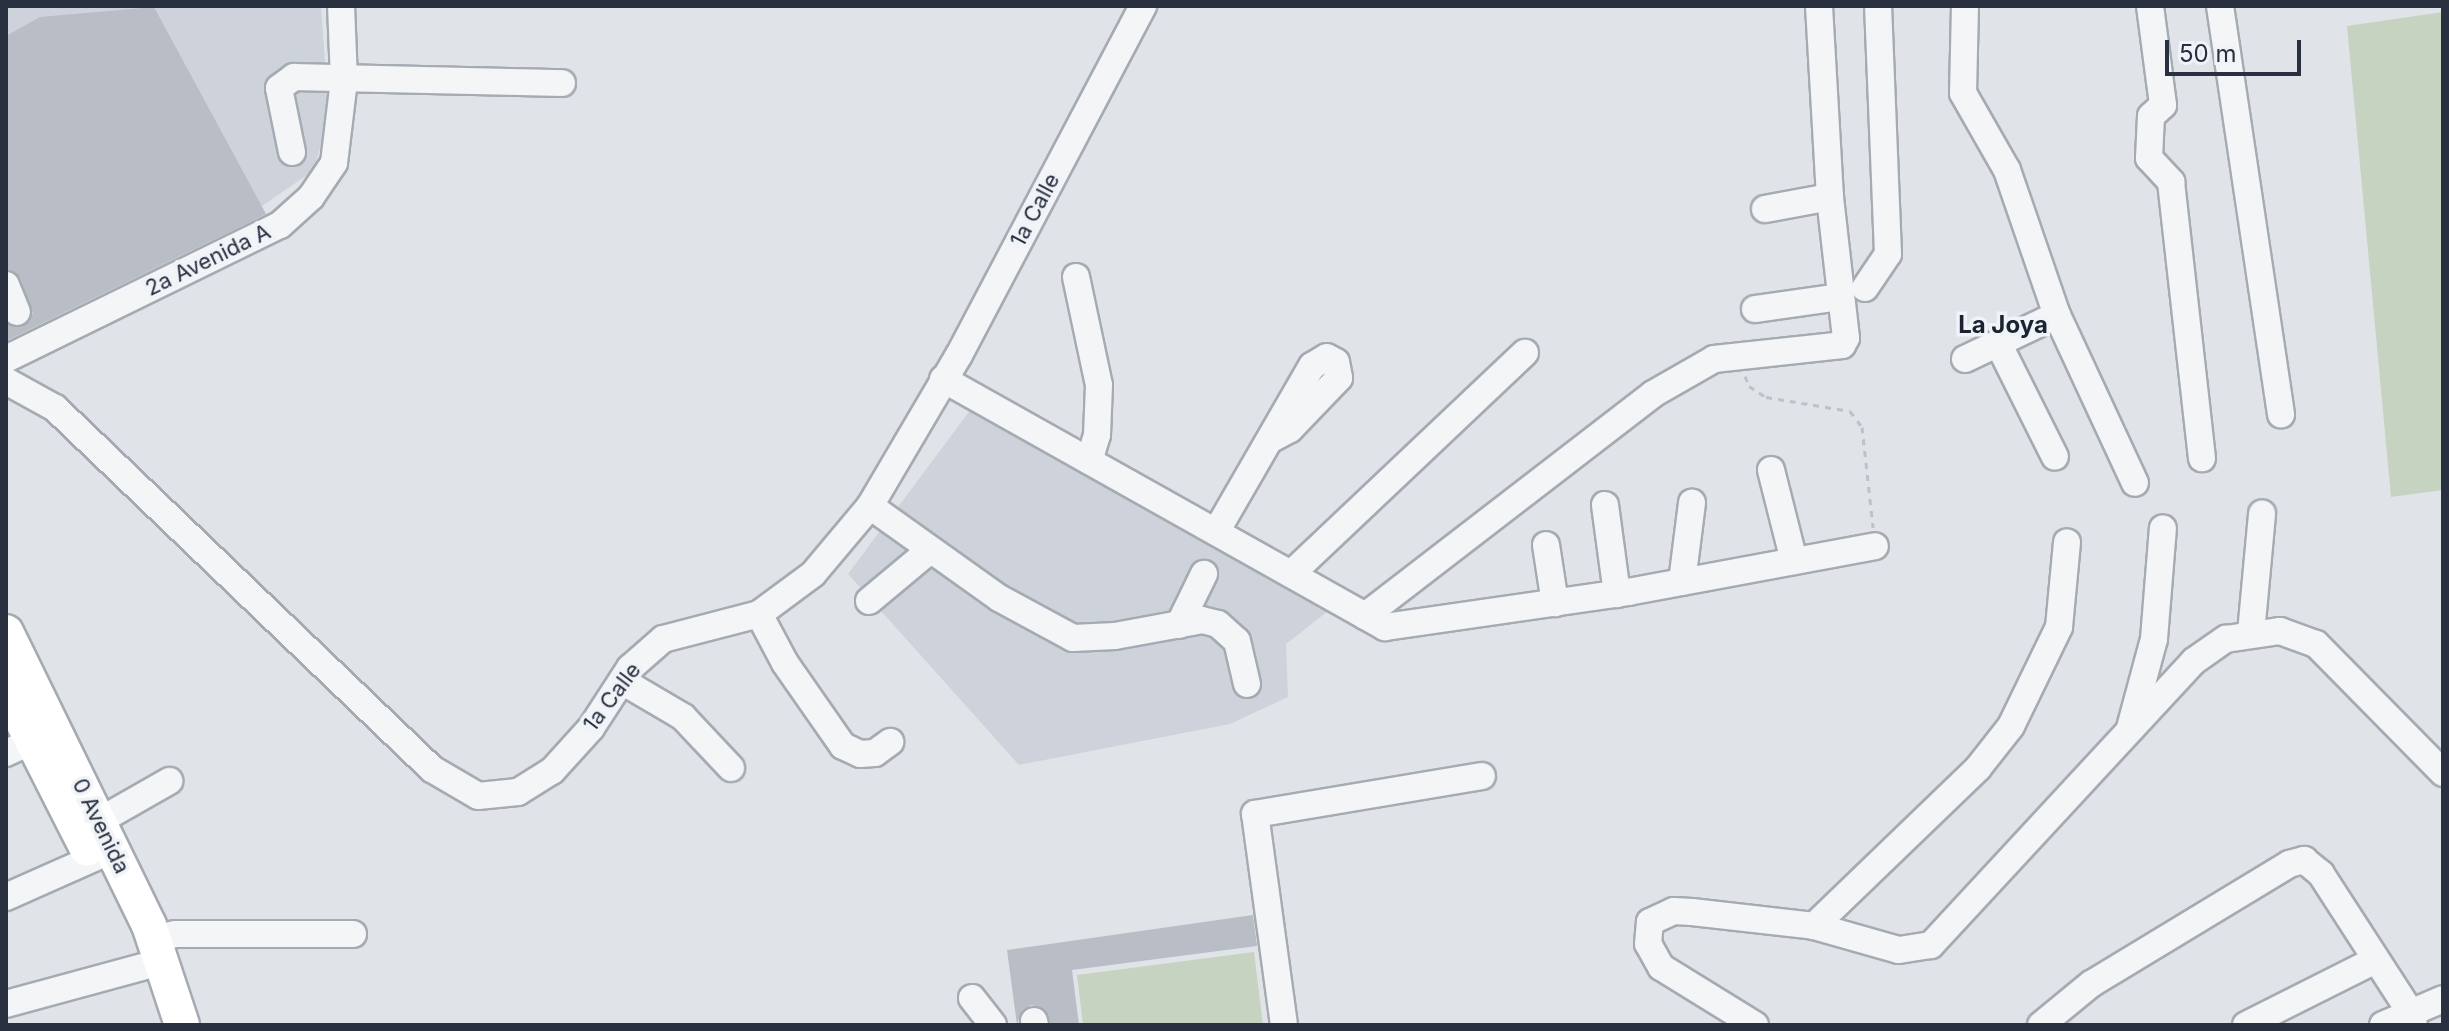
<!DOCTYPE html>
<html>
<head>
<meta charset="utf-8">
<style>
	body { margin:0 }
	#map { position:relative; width:2449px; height:1031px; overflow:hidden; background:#e0e4e9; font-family:Inter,sans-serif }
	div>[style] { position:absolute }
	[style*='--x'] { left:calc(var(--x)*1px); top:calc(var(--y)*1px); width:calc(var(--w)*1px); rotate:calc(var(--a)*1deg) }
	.built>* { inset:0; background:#ced3db }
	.green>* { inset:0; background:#c6d3c1 }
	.building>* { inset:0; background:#b8bdc6 }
	.path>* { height:3px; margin-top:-1.5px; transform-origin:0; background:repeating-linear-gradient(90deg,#bec2c8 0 6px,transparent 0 12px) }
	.roads { filter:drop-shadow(2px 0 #a5abb3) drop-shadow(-2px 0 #a5abb3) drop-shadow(0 2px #a5abb3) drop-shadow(0 -2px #a5abb3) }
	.minor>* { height:26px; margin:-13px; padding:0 13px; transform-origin:13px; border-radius:13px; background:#f3f5f7 }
	.major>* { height:34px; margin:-17px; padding:0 17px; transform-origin:17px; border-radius:17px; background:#fff }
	span { translate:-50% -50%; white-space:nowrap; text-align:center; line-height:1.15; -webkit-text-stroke:7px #f0f3f7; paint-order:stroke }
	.street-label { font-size:22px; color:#293141 }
	.neighbourhood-label { font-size:24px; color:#1b2231; font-weight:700 }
	.frame { position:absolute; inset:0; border:8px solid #293141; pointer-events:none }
	.scale { position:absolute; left:2165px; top:40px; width:136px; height:36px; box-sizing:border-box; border:4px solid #293141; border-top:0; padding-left:10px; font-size:24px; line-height:28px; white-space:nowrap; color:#293141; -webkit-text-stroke:6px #f0f3f7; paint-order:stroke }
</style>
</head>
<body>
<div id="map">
	<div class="built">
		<i style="clip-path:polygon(6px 6px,321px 6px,329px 120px,313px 171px,243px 219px,6px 337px)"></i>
		<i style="clip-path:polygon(977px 401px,1346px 597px,1286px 644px,1288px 697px,1230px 724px,1019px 765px,848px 574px)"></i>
	</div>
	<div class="green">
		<i style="clip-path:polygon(2443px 12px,2443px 490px,2391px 497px,2347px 26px)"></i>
		<i style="clip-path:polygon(1254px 952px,1263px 1025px,1083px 1025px,1077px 975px)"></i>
	</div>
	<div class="building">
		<i style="clip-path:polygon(154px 7px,266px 214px,6px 341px,6px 323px,22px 327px,33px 313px,20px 278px,6px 269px,6px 36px,40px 17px)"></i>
		<i style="clip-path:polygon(1253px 915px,1257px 946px,1072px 970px,1079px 1025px,1051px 1025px,1045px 1009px,1031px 1005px,1022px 1010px,1017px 1025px,1007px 950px)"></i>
	</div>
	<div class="path">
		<i style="--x:1745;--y:376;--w:11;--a:68"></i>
		<i style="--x:1749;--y:386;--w:20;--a:33"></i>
		<i style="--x:1766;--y:397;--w:85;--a:9.5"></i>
		<i style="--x:1850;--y:411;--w:20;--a:53"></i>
		<i style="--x:1862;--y:427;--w:101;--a:83.7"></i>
	</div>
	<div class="roads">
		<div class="minor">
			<i style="--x:1965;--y:6;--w:87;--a:91.3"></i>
			<i style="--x:1963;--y:93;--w:89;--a:60.3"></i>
			<i style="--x:2007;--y:170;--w:153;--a:71"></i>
			<i style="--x:2057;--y:315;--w:185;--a:65.1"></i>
			<i style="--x:2150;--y:6;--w:100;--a:82.5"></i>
			<i style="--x:2163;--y:105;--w:16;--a:137"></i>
			<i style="--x:2151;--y:116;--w:42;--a:92.7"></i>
			<i style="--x:2149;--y:158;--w:33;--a:47"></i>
			<i style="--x:2171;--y:182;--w:278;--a:83.6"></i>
			<i style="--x:2220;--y:6;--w:413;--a:81.5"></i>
			<i style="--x:292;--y:152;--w:65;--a:-101.5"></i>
			<i style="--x:279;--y:88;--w:19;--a:-36"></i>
			<i style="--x:294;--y:77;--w:268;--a:1.3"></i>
			<i style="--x:1765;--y:209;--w:66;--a:-10.5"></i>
			<i style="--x:1076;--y:277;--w:110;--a:78"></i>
			<i style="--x:1099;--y:385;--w:50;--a:92.3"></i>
			<i style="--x:1097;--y:435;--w:27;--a:107"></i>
			<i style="--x:6;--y:285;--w:29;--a:68"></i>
			<i style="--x:1865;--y:288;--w:41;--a:-55.9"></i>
			<i style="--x:1888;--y:254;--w:248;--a:-92.3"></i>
			<i style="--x:1755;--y:309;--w:86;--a:-8"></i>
			<i style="--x:1998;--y:343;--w:127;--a:63.4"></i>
			<i style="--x:6;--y:359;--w:305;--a:-26.1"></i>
			<i style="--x:280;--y:225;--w:42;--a:-42.1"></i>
			<i style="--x:311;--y:197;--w:41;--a:-55.9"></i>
			<i style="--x:334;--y:163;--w:84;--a:-83.1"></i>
			<i style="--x:344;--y:80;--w:74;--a:-92.3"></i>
			<i style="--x:1965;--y:359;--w:102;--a:-25.6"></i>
			<i style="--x:943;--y:379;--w:507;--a:29.3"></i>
			<i style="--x:1385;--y:627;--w:246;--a:-8.2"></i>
			<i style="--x:1628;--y:592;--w:251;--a:-10.5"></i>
			<i style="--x:6;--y:381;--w:56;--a:28.9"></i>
			<i style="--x:55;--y:408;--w:522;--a:43.76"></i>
			<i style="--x:432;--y:769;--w:53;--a:30.4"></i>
			<i style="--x:478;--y:796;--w:40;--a:-5.7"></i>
			<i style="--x:518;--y:792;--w:40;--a:-32"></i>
			<i style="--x:552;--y:771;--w:58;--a:-47.8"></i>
			<i style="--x:591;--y:728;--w:72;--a:-57"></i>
			<i style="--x:630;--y:668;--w:44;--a:-41.3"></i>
			<i style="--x:663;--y:639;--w:99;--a:-14.6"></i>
			<i style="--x:759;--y:614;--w:67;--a:-36.5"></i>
			<i style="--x:813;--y:574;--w:89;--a:-50"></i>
			<i style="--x:870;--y:506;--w:175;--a:-59.5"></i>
			<i style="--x:959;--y:355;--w:395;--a:-62.2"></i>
			<i style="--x:1771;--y:470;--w:94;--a:75.8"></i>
			<i style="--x:1605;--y:505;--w:90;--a:82.3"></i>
			<i style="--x:870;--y:506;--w:158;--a:35.5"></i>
			<i style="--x:999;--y:598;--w:84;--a:28.4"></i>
			<i style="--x:1073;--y:638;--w:42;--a:-2.7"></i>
			<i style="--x:1115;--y:636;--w:88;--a:-10.4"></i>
			<i style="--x:1202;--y:620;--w:16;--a:14"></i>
			<i style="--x:1218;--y:624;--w:25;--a:42"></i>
			<i style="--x:1237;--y:641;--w:44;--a:76.9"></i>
			<i style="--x:1216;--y:532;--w:192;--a:-60"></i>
			<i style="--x:1312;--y:366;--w:17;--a:-31"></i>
			<i style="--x:1327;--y:357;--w:10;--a:29"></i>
			<i style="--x:1336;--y:362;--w:16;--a:79"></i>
			<i style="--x:1339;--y:378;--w:71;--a:133.9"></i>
			<i style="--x:1290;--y:429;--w:19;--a:152"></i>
			<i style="--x:1546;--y:545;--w:59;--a:81.2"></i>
			<i style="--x:1291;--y:574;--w:322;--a:-43.4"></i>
			<i style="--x:1682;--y:582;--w:80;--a:-82.8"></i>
			<i style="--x:869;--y:601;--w:78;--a:-39.8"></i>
			<i style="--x:759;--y:614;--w:55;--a:62"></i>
			<i style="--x:785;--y:663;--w:101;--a:55.1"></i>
			<i style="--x:843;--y:746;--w:19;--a:25"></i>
			<i style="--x:860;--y:754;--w:15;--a:-4"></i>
			<i style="--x:875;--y:753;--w:19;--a:-36"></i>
			<i style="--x:1365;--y:616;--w:364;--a:-37.6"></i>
			<i style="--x:1653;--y:394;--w:70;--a:-29.8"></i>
			<i style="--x:1714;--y:359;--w:129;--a:-6.2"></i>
			<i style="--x:1842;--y:345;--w:8;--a:-60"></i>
			<i style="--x:1846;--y:338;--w:142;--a:-96.5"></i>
			<i style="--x:1830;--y:197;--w:191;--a:-93.3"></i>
			<i style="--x:1179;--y:625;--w:57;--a:-63.9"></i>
			<i style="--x:2251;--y:633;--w:120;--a:-84.7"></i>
			<i style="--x:622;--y:681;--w:71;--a:30.5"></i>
			<i style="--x:683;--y:717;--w:70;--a:46.7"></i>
			<i style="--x:2130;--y:728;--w:92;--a:-74.9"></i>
			<i style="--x:2154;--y:639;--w:111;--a:-85.4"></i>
			<i style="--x:6;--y:753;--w:29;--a:-25"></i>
			<i style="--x:99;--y:821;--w:81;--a:-29.7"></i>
			<i style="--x:6;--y:897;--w:116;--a:-23.9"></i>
			<i style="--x:1814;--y:926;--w:228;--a:-43.9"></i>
			<i style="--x:1978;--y:768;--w:53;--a:-51.8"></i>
			<i style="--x:2011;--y:726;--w:110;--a:-64.1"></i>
			<i style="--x:2059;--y:627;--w:85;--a:-84.6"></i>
			<i style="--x:155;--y:938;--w:20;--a:-11"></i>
			<i style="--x:175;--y:934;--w:178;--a:0"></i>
			<i style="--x:972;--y:998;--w:34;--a:52"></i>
			<i style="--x:6;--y:1004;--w:141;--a:-15.2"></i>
			<i style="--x:1034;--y:1021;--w:4;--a:76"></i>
			<i style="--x:1284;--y:1025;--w:213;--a:-97.8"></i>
			<i style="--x:1255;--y:814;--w:230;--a:-9.5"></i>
			<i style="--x:1755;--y:1025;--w:110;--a:-148.3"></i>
			<i style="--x:1661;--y:967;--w:26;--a:-119"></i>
			<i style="--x:1648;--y:944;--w:22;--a:-85"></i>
			<i style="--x:1650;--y:922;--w:26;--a:-25"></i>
			<i style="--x:1674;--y:911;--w:18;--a:3"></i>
			<i style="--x:1692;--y:912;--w:123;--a:6.5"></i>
			<i style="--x:1814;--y:926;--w:88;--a:15.8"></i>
			<i style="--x:1899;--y:950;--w:32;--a:-9"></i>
			<i style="--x:1931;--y:945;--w:387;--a:-47.2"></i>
			<i style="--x:2194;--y:661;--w:39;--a:-35"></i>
			<i style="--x:2226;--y:639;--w:55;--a:-8.4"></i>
			<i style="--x:2280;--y:631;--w:38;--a:20"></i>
			<i style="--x:2316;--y:644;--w:181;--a:45.4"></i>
			<i style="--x:2041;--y:1025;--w:65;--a:-39.4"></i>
			<i style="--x:2091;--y:984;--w:232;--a:-31.2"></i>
			<i style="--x:2289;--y:864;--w:16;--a:-15"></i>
			<i style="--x:2304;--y:860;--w:22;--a:39"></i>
			<i style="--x:2321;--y:874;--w:166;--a:57.1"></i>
			<i style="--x:2411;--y:1013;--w:12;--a:76"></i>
			<i style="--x:2246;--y:1025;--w:144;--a:-26.7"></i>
			<i style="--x:2383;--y:1025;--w:65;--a:-23.4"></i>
		</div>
		<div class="major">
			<i style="--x:6;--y:632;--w:326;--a:64"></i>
			<i style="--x:149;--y:925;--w:105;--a:71.7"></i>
			<i style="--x:6;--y:689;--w:179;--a:63.1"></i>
		</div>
	</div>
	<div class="street-label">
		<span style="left:1035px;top:210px;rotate:-62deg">1a Calle</span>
		<span style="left:208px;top:260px;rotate:-26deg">2a Avenida A</span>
		<span style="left:612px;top:697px;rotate:-53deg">1a Calle</span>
		<span style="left:101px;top:826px;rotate:64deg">0 Avenida</span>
	</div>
	<div class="neighbourhood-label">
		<span style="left:2003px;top:325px">La Joya</span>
	</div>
	<div class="frame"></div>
	<div class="scale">50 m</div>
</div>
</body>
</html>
